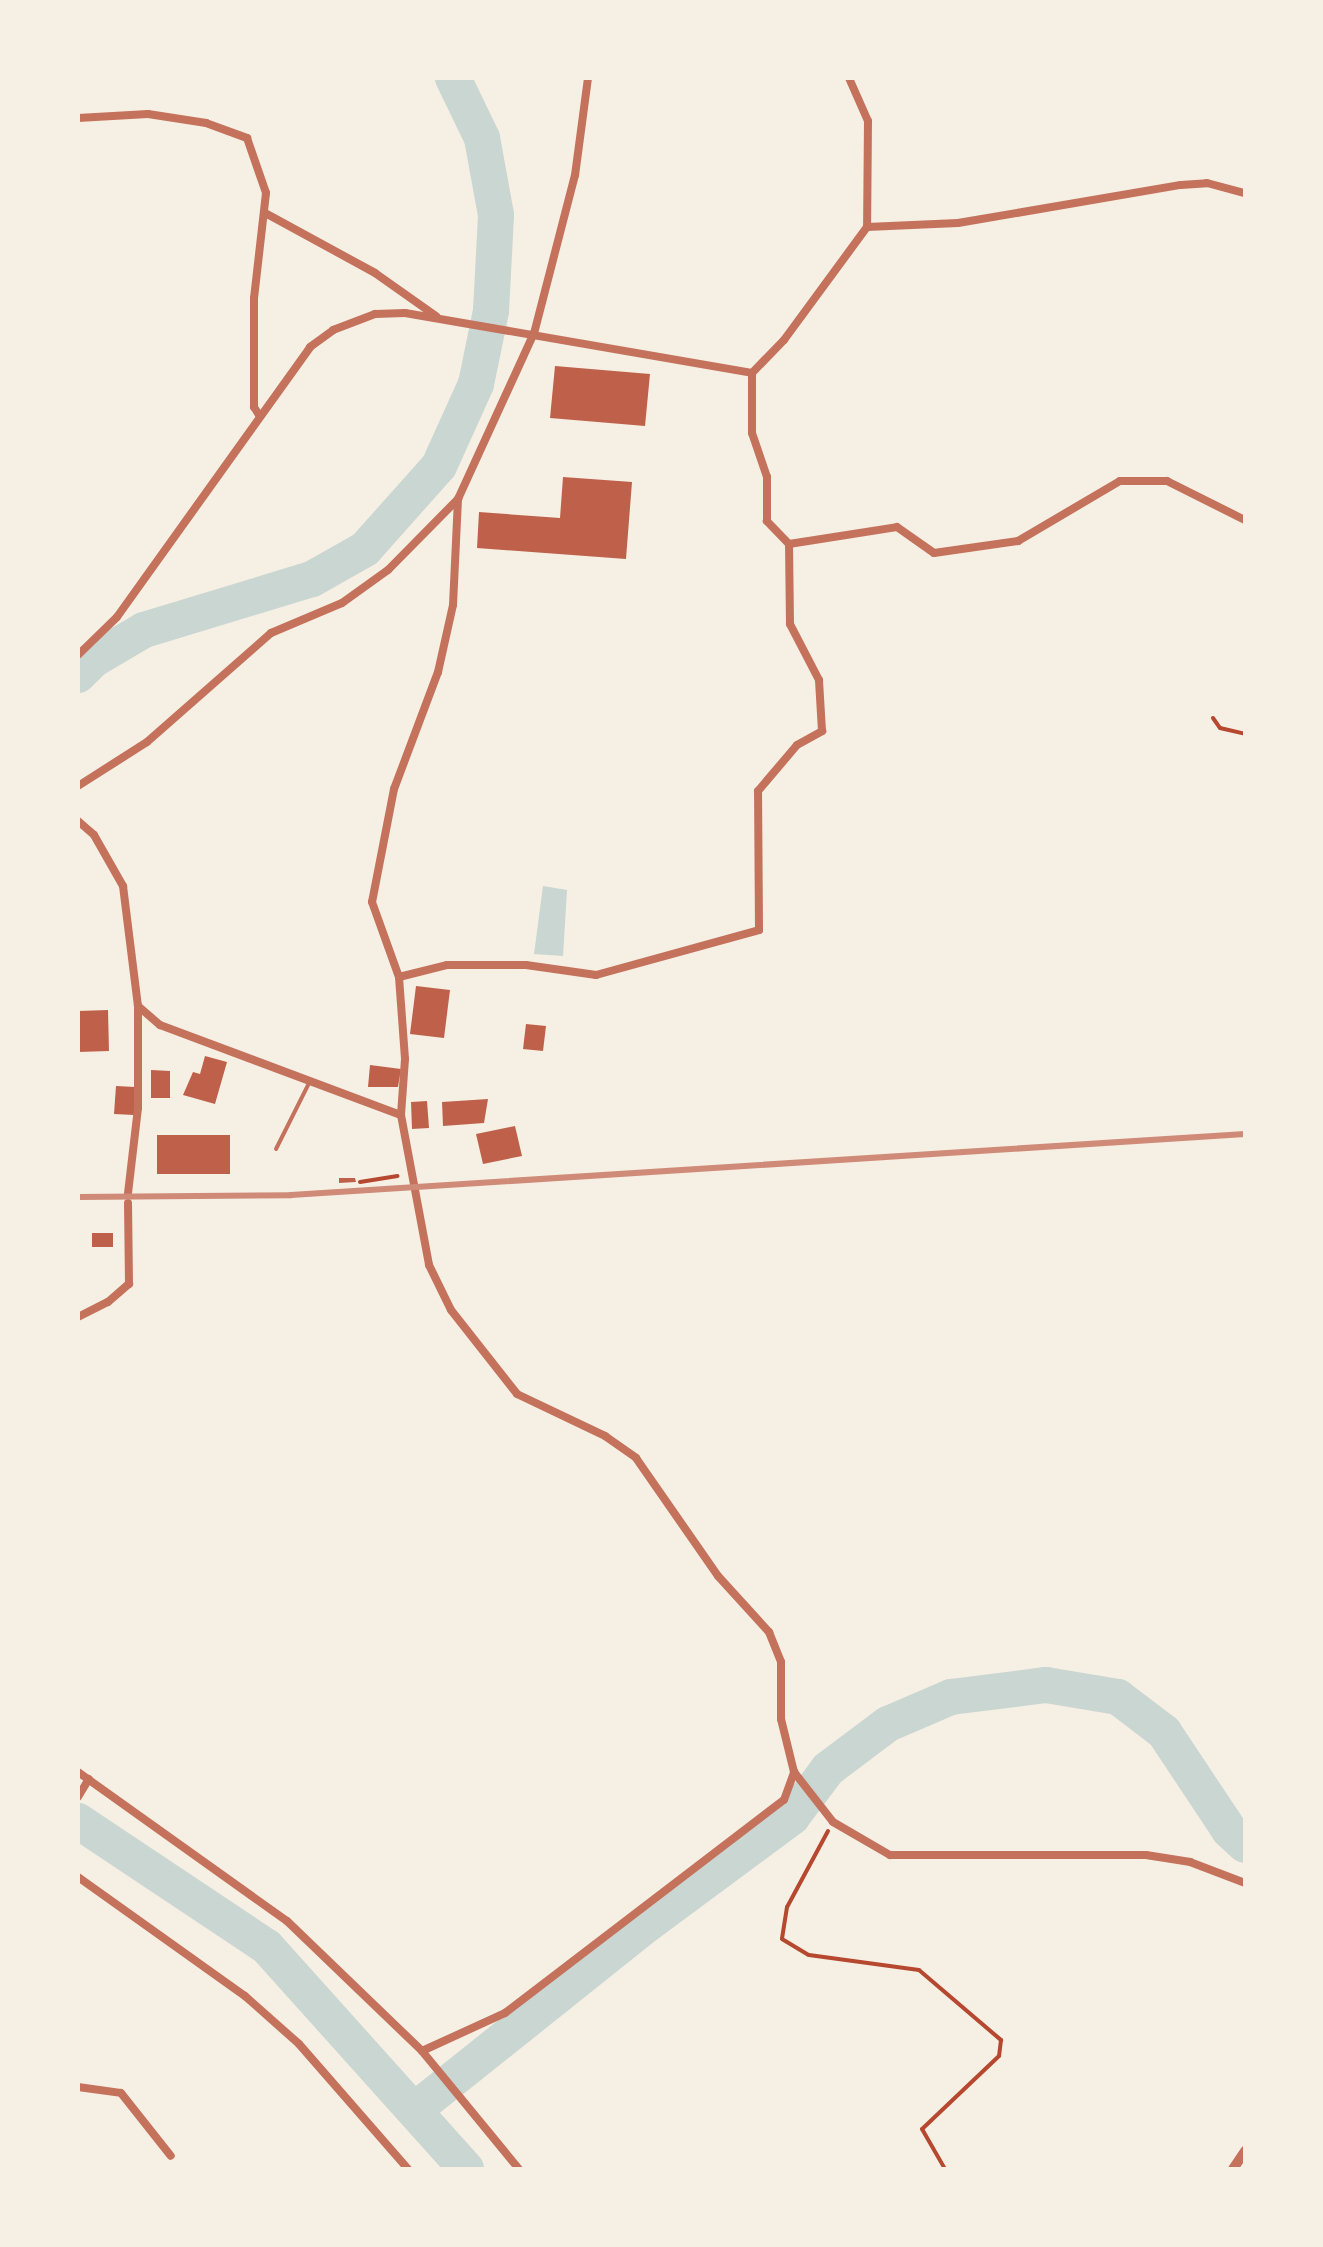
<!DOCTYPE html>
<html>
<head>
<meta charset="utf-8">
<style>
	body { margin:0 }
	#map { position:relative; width:1323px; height:2247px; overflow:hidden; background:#f6efe4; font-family:"Alegreya Sans",sans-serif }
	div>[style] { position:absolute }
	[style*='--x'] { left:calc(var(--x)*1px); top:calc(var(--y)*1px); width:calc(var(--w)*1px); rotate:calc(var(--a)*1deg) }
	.water>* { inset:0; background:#c9d6d2 }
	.river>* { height:36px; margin:-18px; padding:0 18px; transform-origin:18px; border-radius:18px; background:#c9d6d2 }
	.building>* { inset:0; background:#bf614a }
	.path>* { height:4px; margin:-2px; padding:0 2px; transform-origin:2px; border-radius:2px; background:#b5482f }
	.service>* { height:4px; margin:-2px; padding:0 2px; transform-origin:2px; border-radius:2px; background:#c5725c }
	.minor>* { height:8px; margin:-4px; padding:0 4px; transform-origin:4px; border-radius:4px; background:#c5725c }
	.tertiary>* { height:10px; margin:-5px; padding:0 5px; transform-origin:5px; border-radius:5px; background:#c5725c }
	.rail>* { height:6px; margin:-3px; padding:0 3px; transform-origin:3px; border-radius:3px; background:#cf8b77 }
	span { translate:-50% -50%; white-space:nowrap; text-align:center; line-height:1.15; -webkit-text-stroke:7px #f6efe4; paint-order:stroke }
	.frame { position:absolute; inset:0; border:80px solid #f6efe4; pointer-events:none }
</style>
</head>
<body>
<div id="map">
	<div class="water">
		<i style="clip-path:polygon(543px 886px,567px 890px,563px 956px,534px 954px)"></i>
	</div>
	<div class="river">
		<i style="--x:78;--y:675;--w:21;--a:-45"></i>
		<i style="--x:93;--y:660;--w:59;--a:-30.5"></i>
		<i style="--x:144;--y:630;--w:176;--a:-16.9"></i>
		<i style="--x:312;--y:579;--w:61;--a:-29.5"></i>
		<i style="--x:365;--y:549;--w:111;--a:-48.3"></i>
		<i style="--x:439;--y:466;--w:90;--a:-65.7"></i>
		<i style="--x:476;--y:384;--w:75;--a:-78.4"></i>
		<i style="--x:491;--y:311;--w:96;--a:-87"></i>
		<i style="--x:496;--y:215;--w:78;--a:-100.3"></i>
		<i style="--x:482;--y:138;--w:67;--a:-115.8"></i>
		<i style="--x:78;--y:1821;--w:227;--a:33.7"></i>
		<i style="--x:267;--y:1947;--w:298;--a:48.1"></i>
		<i style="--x:417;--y:2108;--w:297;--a:-38.6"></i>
		<i style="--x:649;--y:1923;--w:178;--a:-36.5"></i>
		<i style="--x:792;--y:1817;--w:60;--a:-53.1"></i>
		<i style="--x:828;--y:1769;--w:75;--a:-36.9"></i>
		<i style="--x:888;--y:1724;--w:69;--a:-23.2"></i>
		<i style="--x:951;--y:1697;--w:96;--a:-7.2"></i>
		<i style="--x:1046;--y:1685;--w:73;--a:9.5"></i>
		<i style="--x:1118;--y:1697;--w:58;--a:37.3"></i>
		<i style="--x:1164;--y:1732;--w:118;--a:56.4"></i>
		<i style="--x:1229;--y:1830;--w:22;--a:43"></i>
	</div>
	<div class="building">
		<i style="clip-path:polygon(555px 366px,650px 374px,645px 426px,550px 418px)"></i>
		<i style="clip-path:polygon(563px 477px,632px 482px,626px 559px,477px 548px,479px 512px,560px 518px)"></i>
		<i style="clip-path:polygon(416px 986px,450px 990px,444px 1038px,410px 1034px)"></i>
		<i style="clip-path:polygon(108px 1010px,109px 1051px,78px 1052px,78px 1011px)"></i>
		<i style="clip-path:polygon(526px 1024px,546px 1026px,543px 1051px,523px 1049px)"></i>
		<i style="clip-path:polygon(205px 1056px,227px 1062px,215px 1104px,183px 1095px,193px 1072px,200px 1074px)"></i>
		<i style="clip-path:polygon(370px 1065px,401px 1069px,398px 1087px,368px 1087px)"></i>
		<i style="clip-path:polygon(151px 1070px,170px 1071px,170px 1098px,151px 1098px)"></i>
		<i style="clip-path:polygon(116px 1086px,135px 1087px,134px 1115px,114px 1114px)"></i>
		<i style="clip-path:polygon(488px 1099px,484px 1123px,443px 1126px,442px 1102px)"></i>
		<i style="clip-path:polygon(427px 1101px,429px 1128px,412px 1129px,411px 1102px)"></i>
		<i style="clip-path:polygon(515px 1126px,522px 1156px,483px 1164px,476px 1134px)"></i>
		<i style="clip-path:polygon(157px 1135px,230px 1135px,230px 1174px,157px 1174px)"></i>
		<i style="clip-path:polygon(339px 1178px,355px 1178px,356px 1182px,339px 1183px)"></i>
		<i style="clip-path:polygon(92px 1233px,113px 1233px,113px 1247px,92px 1247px)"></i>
	</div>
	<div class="path">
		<i style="--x:1213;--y:718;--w:12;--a:55"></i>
		<i style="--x:1220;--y:728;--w:26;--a:13"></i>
		<i style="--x:360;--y:1182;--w:38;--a:-9"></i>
		<i style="--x:828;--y:1831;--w:86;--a:118.3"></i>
		<i style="--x:787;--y:1907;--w:32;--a:99"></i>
		<i style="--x:782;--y:1939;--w:31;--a:31"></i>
		<i style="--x:809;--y:1955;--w:111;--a:7.8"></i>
		<i style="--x:919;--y:1970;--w:108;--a:40.5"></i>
		<i style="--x:1001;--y:2040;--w:16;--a:97"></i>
		<i style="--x:999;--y:2056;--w:106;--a:136.5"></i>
		<i style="--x:922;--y:2129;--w:46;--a:60.1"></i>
	</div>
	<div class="service">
		<i style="--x:276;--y:1149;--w:74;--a:-63.4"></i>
	</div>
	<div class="minor">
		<i style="--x:588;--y:78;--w:98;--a:97.6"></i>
		<i style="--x:575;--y:175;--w:163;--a:104.5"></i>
		<i style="--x:534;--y:333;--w:183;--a:114.6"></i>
		<i style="--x:458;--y:499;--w:106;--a:92.7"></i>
		<i style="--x:453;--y:605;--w:69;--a:102.6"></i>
		<i style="--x:438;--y:672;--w:125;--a:110.6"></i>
		<i style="--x:394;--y:789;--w:115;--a:101"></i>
		<i style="--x:372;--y:902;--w:80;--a:70.2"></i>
		<i style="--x:399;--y:977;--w:82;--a:85.8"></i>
		<i style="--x:405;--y:1059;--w:56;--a:94.1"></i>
		<i style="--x:401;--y:1115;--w:153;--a:79.4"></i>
		<i style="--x:429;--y:1265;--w:50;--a:63.9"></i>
		<i style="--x:451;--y:1310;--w:107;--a:51.8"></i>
		<i style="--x:517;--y:1394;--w:98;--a:25.5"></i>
		<i style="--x:605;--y:1436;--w:38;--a:35"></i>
		<i style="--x:636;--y:1458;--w:144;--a:55.2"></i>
		<i style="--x:718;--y:1576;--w:76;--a:47.7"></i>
		<i style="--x:769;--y:1632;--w:32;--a:68"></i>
		<i style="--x:781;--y:1662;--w:57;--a:90"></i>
		<i style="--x:781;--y:1719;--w:55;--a:76.2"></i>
		<i style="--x:794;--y:1772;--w:63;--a:52"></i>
		<i style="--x:833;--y:1822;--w:66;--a:30.1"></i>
		<i style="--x:890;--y:1855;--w:256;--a:0"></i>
		<i style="--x:1146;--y:1855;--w:45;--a:9"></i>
		<i style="--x:1190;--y:1862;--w:59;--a:20.9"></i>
		<i style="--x:849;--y:78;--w:47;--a:66.2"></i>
		<i style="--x:868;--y:121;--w:106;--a:90.5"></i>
		<i style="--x:78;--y:118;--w:70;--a:-3.3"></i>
		<i style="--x:148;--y:114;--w:59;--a:8.8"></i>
		<i style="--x:206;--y:123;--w:44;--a:20.1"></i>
		<i style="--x:247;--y:138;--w:58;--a:70.9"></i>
		<i style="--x:266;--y:193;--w:106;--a:96.5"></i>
		<i style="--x:254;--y:298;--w:109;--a:90"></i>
		<i style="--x:254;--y:407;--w:9;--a:58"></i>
		<i style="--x:267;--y:214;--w:123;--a:28.6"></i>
		<i style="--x:375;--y:273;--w:75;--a:35.2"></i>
		<i style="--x:789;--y:544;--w:109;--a:-8.9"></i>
		<i style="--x:897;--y:527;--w:45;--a:35.1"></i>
		<i style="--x:934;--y:553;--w:85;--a:-8.1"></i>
		<i style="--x:1018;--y:541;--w:118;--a:-30.5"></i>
		<i style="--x:1120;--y:481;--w:47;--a:0"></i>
		<i style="--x:1167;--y:481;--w:87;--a:26.6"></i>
		<i style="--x:78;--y:655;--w:54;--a:-44.3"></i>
		<i style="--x:117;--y:617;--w:332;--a:-54.4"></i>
		<i style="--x:310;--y:347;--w:29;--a:-36"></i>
		<i style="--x:333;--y:330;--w:45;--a:-20.9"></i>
		<i style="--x:375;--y:314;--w:30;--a:-2"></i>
		<i style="--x:405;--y:313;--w:352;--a:9.8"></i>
		<i style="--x:752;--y:373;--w:46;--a:-45.9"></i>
		<i style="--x:784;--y:340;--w:140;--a:-53.7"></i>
		<i style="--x:867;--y:227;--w:91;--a:-2.5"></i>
		<i style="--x:958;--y:223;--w:226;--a:-9.7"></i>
		<i style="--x:1181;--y:185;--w:26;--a:-4"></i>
		<i style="--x:1207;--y:183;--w:39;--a:15"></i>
		<i style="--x:78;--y:786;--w:82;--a:-32.5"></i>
		<i style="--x:147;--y:742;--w:165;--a:-41.3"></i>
		<i style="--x:271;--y:633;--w:77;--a:-22.9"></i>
		<i style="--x:342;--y:603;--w:57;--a:-35.7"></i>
		<i style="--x:388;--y:570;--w:100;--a:-45.4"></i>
		<i style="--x:78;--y:821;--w:21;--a:41"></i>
		<i style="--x:94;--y:835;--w:59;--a:60.4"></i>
		<i style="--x:123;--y:886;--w:121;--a:82.9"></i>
		<i style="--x:138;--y:1006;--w:102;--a:90"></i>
		<i style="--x:138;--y:1108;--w:86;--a:96.7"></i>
		<i style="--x:399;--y:977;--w:49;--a:-14"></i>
		<i style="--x:447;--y:965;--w:79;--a:0"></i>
		<i style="--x:526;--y:965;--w:71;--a:8.1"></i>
		<i style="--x:596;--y:975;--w:169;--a:-15.4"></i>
		<i style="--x:759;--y:930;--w:139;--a:-90.4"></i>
		<i style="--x:758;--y:791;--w:60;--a:-49.7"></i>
		<i style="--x:797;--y:745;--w:29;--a:-29"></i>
		<i style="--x:822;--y:731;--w:51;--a:-93.4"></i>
		<i style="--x:819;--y:680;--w:63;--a:-117.4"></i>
		<i style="--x:790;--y:624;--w:80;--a:-90.7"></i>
		<i style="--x:789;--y:544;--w:32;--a:-134"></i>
		<i style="--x:767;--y:521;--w:44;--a:-90"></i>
		<i style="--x:767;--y:477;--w:46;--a:-108.8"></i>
		<i style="--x:752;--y:433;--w:60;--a:-90"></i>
		<i style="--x:138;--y:1006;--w:29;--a:41"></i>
		<i style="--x:160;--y:1025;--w:257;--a:20.5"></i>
		<i style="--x:78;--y:1317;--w:34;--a:-27"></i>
		<i style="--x:108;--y:1302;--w:28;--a:-41"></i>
		<i style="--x:129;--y:1284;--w:81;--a:-90.7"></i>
		<i style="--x:78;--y:1772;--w:257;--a:35.5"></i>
		<i style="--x:287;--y:1921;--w:187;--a:43.9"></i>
		<i style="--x:422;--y:2051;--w:153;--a:50.6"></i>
		<i style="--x:78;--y:1797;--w:21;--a:-59"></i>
		<i style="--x:78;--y:1877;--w:205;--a:35.5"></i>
		<i style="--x:245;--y:1996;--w:72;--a:41.6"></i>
		<i style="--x:299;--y:2044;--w:166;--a:48.9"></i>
		<i style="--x:422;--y:2051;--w:91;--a:-24.6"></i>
		<i style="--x:505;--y:2013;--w:351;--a:-37.4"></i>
		<i style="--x:784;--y:1800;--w:30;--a:-70"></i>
		<i style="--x:78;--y:2087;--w:43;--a:7.9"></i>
		<i style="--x:121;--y:2093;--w:80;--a:51.6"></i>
	</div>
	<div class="tertiary">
		<i style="--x:1233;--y:2169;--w:22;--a:-56"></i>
	</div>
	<div class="rail">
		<i style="--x:78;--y:1197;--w:213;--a:-0.5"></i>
		<i style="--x:291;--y:1195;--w:956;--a:-3.66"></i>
	</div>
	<div class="frame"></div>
</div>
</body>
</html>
